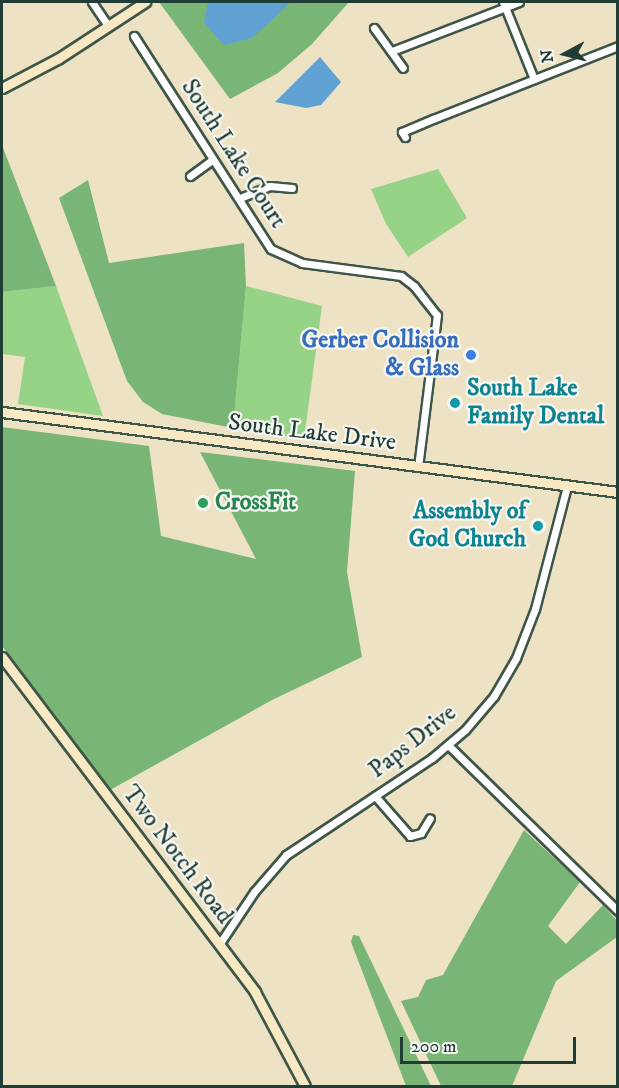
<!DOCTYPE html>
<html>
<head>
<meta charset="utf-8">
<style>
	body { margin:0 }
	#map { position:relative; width:619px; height:1088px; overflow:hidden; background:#ede2c3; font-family:"IM FELL DW Pica",serif }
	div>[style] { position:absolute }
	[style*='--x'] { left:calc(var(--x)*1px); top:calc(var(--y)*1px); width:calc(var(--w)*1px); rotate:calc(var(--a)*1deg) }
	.green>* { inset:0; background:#97d387 }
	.forest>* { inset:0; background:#79b574 }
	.water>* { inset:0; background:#60a2d4 }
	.roads { filter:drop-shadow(2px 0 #3e5649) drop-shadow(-2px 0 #3e5649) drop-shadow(0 2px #3e5649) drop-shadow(0 -2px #3e5649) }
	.street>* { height:7px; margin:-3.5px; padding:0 3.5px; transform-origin:3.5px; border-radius:3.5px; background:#fff }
	.secondary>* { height:9px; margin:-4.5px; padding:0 4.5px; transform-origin:4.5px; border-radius:4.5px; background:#f8e8c3 }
	.dots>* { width:16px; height:16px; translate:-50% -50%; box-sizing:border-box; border:3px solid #f6f6f2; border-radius:50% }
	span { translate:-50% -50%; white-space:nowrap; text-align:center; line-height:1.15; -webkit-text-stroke:4.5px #f6f6f2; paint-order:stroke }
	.street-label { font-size:24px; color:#1f3d34 }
	.shop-label { font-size:24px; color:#366cbe; font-weight:700 }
	.right { translate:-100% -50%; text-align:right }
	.culture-label { font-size:24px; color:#0d838f; font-weight:700 }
	.left { translate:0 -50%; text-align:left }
	.leisure-label { font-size:24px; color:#27864d; font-weight:700 }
	.frame { position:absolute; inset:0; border:3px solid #1f3d34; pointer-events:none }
	.north { position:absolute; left:535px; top:24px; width:60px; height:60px; -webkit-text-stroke:4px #f6f6f2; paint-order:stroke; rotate:263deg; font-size:16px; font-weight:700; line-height:24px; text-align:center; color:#1f3d34 }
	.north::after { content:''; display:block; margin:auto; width:21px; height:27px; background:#1f3d34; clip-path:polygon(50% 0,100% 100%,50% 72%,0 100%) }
	.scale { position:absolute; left:400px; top:1037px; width:176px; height:27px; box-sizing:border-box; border:3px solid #1f3d34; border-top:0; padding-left:8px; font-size:18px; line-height:21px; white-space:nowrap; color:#1f3d34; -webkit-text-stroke:4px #f6f6f2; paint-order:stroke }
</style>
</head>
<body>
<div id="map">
	<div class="green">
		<i style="clip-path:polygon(438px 169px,467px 218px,408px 257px,386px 224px,371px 189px)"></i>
		<i style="clip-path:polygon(56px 286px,103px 416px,18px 404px,25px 357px,2px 354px,2px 292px)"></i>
		<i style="clip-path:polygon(246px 286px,322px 306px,304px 439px,233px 428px)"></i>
	</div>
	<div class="forest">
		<i style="clip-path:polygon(159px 2px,349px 2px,312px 44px,278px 73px,230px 99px)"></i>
		<i style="clip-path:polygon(2px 145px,56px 286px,2px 292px)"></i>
		<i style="clip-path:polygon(88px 180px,109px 263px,244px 243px,246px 286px,233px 428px,162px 414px,143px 402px,127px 381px,59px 198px)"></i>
		<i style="clip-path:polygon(2px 427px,149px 446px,161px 536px,256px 559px,200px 452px,355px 471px,347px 572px,362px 657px,272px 700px,110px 790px,2px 646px)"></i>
		<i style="clip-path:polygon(524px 830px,580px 882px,548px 926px,566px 944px,603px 905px,617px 921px,617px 937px,556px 981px,512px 1086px,441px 1086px,401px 1001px,418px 997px,426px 980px,443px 975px)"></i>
		<i style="clip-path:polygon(353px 935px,359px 936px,431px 1086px,406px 1086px,351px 942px)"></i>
	</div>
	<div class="water">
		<i style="clip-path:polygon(208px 2px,291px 2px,252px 38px,224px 45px,204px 23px)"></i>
		<i style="clip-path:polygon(320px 57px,341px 82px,321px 105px,306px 108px,275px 102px)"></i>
	</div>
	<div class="roads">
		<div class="street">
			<i style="--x:92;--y:2;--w:29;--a:56"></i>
			<i style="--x:503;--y:2;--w:83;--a:68.1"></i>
			<i style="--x:374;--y:28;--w:49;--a:54.1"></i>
			<i style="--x:134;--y:36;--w:253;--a:57.3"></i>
			<i style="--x:271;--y:249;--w:34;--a:24"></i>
			<i style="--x:302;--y:263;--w:100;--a:7.5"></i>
			<i style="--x:401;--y:276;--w:16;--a:38"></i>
			<i style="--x:414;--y:286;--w:37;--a:52"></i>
			<i style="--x:437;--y:315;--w:153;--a:97.1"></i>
			<i style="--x:392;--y:51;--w:136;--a:-21.1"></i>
			<i style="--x:405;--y:137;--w:6;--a:-121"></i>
			<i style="--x:402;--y:132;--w:34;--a:-23"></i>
			<i style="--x:433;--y:119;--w:199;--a:-21.5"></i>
			<i style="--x:190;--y:176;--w:27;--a:-36"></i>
			<i style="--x:240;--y:198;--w:32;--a:-22"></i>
			<i style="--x:270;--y:186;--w:22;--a:5"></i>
			<i style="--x:448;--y:745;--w:238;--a:44.3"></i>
			<i style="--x:375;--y:796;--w:53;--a:48.8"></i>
			<i style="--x:410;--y:836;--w:11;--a:-15"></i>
			<i style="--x:421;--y:833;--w:17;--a:-59"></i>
			<i style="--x:220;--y:943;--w:61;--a:-56.3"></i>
			<i style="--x:254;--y:892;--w:49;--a:-49.1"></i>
			<i style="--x:286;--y:855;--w:175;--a:-33.6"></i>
			<i style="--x:432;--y:758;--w:43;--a:-40.3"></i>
			<i style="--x:465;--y:730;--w:45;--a:-49.5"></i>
			<i style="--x:494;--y:696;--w:44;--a:-59.9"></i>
			<i style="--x:516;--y:658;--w:53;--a:-68.8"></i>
			<i style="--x:535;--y:609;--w:127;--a:-75.4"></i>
		</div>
		<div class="secondary">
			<i style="--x:2;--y:88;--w:64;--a:-27.8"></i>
			<i style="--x:59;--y:58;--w:103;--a:-33.1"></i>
			<i style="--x:2;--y:412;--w:621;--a:7.4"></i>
			<i style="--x:2;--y:657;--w:420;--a:52.9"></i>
			<i style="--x:255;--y:992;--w:106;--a:62"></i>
		</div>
	</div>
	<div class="dots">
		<i style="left:471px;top:355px;background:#3f7fe0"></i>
		<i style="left:455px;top:403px;background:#0f9aa8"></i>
		<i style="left:203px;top:503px;background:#2e9e5b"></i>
		<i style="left:538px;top:526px;background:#0f9aa8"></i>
	</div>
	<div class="street-label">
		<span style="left:233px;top:154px;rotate:57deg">South Lake Court</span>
		<span style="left:312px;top:433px;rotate:7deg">South Lake Drive</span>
		<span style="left:413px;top:742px;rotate:-38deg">Paps Drive</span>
		<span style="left:177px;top:855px;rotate:53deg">Two Notch Road</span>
	</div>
	<div class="shop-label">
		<span class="right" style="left:459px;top:355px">Gerber Collision<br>&amp; Glass</span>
	</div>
	<div class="culture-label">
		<span class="left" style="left:467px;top:403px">South Lake<br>Family Dental</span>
		<span class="right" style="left:526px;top:526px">Assembly of<br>God Church</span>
	</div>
	<div class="leisure-label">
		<span class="left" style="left:215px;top:503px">CrossFit</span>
	</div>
	<div class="frame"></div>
	<div class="north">N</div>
	<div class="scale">200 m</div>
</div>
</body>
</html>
